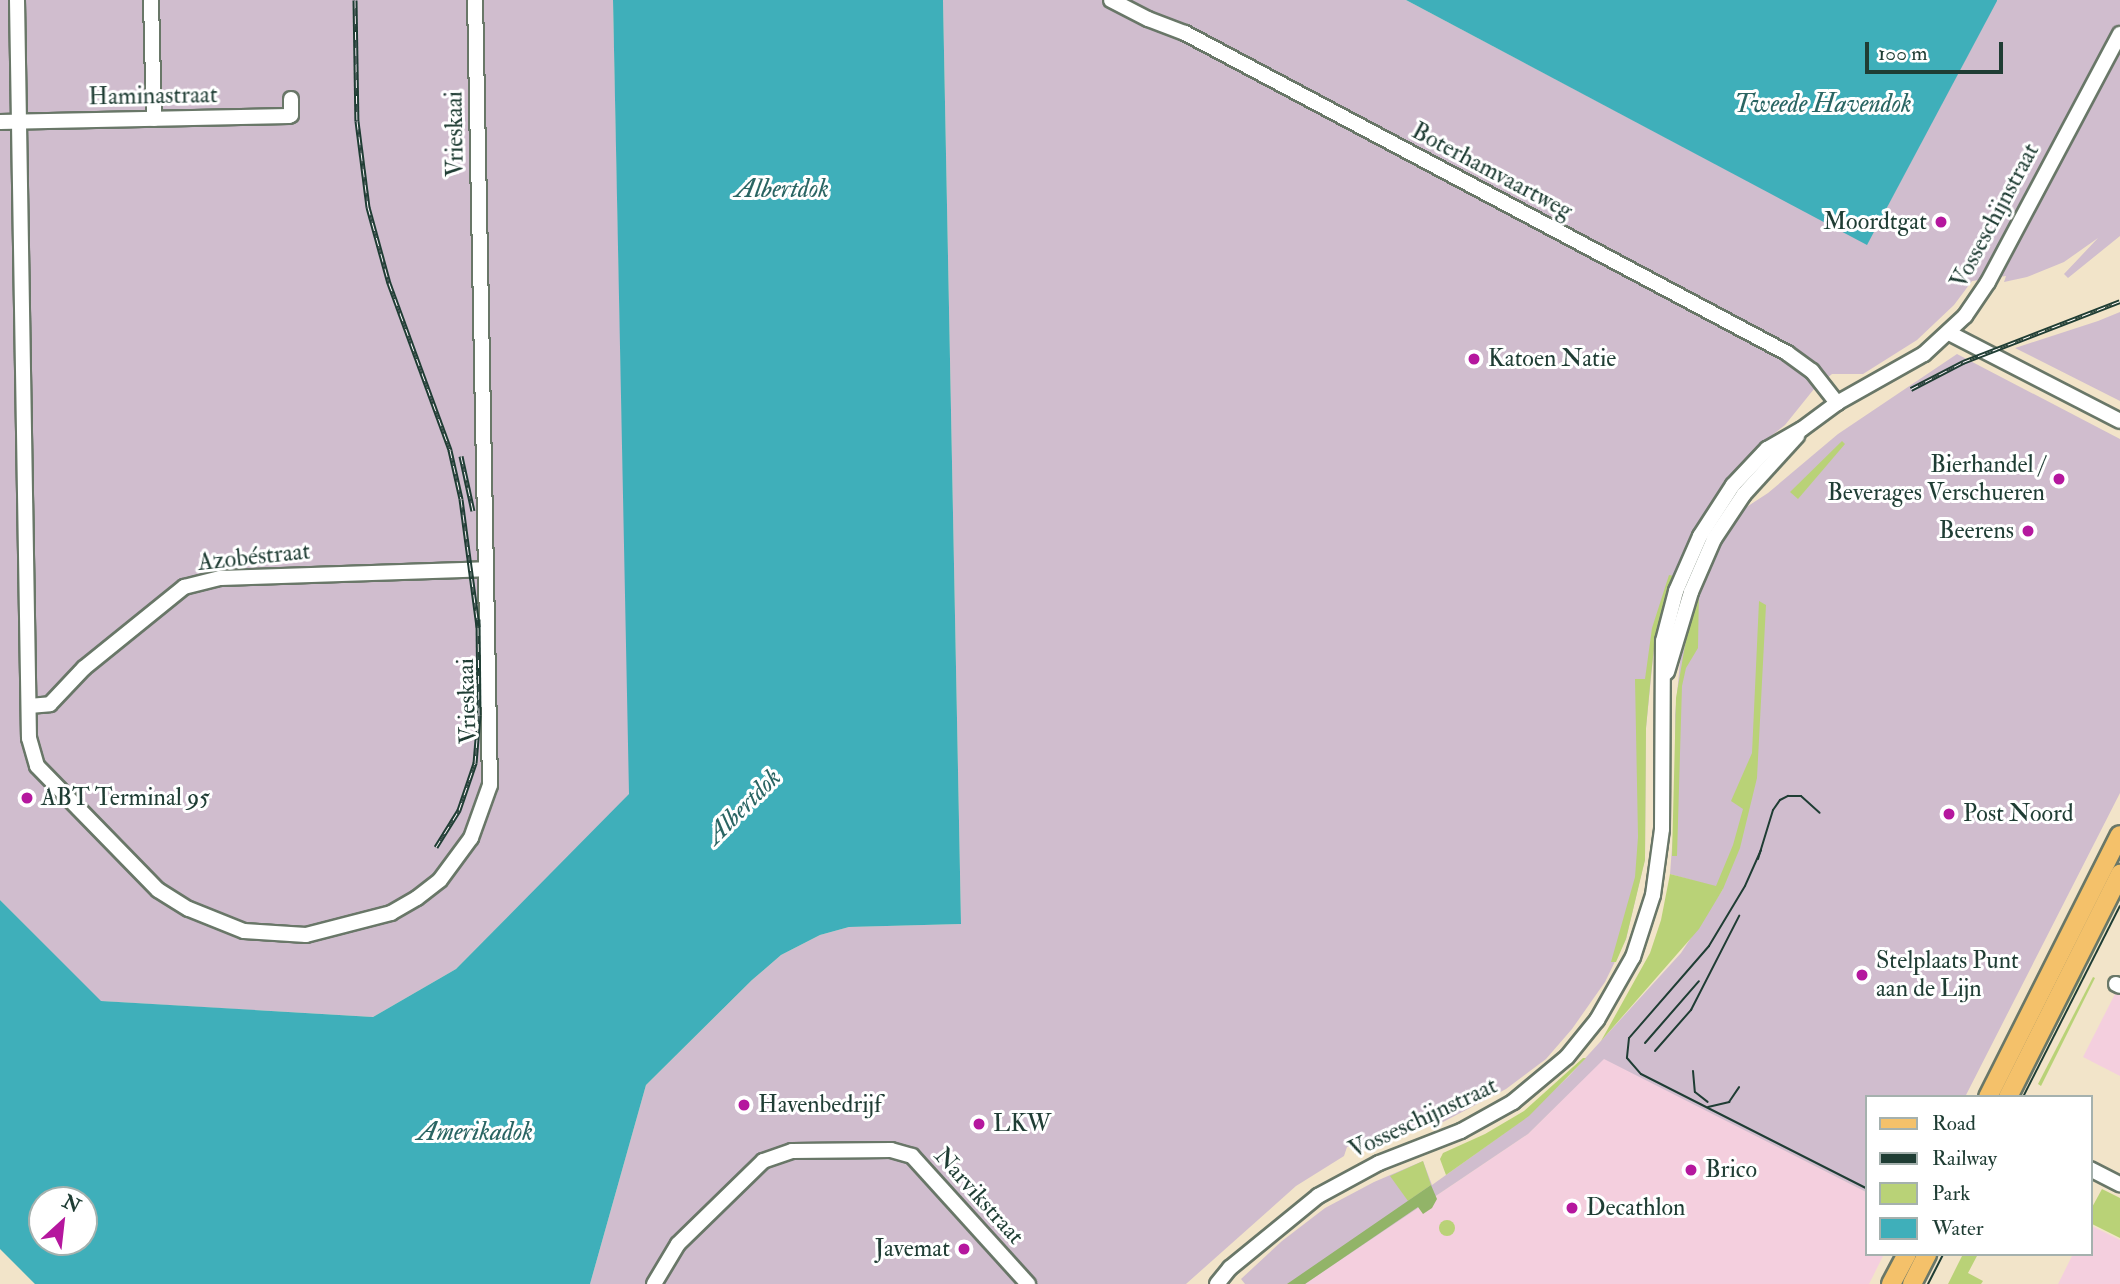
<!DOCTYPE html>
<html>
<head>
<meta charset="utf-8">
<style>
	body { margin:0 }
	#map { position:relative; width:2120px; height:1284px; overflow:hidden; background:#f2e4c9; font-family:"IM FELL Double Pica",serif }
	div>[style] { position:absolute }
	[style*='--x'] { left:calc(var(--x)*1px); top:calc(var(--y)*1px); width:calc(var(--w)*1px); rotate:calc(var(--a)*1deg) }
	.built>* { inset:0; background:#f4cfde }
	.industrial>* { inset:0; background:#d0bdce }
	.green>* { inset:0; background:#b9d277 }
	.round { border-radius:50% }
	.forest>* { inset:0; background:#92b468 }
	.water>* { inset:0; background:#3fafba }
	.roads { filter:drop-shadow(2px 0 #697768) drop-shadow(-2px 0 #697768) drop-shadow(0 2px #697768) drop-shadow(0 -2px #697768) }
	.minor>* { height:14px; margin:-7px; padding:0 7px; transform-origin:7px; border-radius:7px; background:#fff }
	.major>* { height:18px; margin:-9px; padding:0 9px; transform-origin:9px; border-radius:9px; background:#f4c16a }
	.tram>* { height:2px; margin:-1px; padding:0 1px; transform-origin:1px; border-radius:1px; background:#1f3d34 }
	.rail>* { height:5px; margin-top:-2.5px; transform-origin:0; background:repeating-linear-gradient(90deg,#fff 0 8px,#1f3d34 0 16px); box-sizing:border-box; border-block:2px solid #1f3d34 }
	.dots>* { width:19px; height:19px; translate:-50% -50%; box-sizing:border-box; border:4px solid #fff; border-radius:50% }
	span { translate:-50% -50%; white-space:nowrap; text-align:center; line-height:1.15; -webkit-text-stroke:6px #fff; paint-order:stroke }
	.street-label { font-size:24px; color:#1f3d34 }
	.poi-label { font-size:24px; color:#1f3d34 }
	.right { translate:-100% -50%; text-align:right }
	.left { translate:0 -50%; text-align:left }
	.water-label { font-size:26px; color:#2a6563; font-style:italic }
	.legend { position:absolute; left:1865px; top:1095px; width:228px; height:161px; box-sizing:border-box; background:#fff; border:2px solid #a5b1ae; margin:0; padding:9px 12px; list-style:none; font-size:21px; color:#1f3d34 }
	.legend li { display:flex; align-items:center; gap:14px; height:35px }
	.legend b { width:35px; border:2px solid #a5b1ae }
	.north { position:absolute; left:28px; top:1186px; width:70px; height:70px; box-sizing:border-box; background:#fff; border:2px solid #a5b1ae; border-radius:50%; rotate:27deg; font-size:19px; font-weight:700; line-height:28px; text-align:center; color:#1f3d34 }
	.north::after { content:''; display:block; margin:auto; width:24px; height:32px; background:#b5179e; clip-path:polygon(50% 0,100% 100%,50% 72%,0 100%) }
	.scale { position:absolute; left:1865px; top:42px; width:138px; height:32px; box-sizing:border-box; border:4px solid #1f3d34; border-top:0; padding-left:9px; font-size:21px; line-height:24px; white-space:nowrap; color:#1f3d34; -webkit-text-stroke:5px #fff; paint-order:stroke }
</style>
</head>
<body>
<div id="map">
	<div class="built">
		<i style="clip-path:polygon(2120px 984px,2120px 1076px,2083px 1057px)"></i>
		<i style="clip-path:polygon(1604px 1058px,1866px 1192px,1866px 1254px,1884px 1254px,1869px 1284px,1305px 1284px,1528px 1134px)"></i>
		<i style="clip-path:polygon(2090px 1225px,2120px 1240px,2120px 1284px,2058px 1284px,2073px 1254px,2090px 1254px)"></i>
	</div>
	<div class="industrial">
		<i style="clip-path:polygon(0 0,613px 0,630px 794px,456px 969px,373px 1017px,100px 1001px,0 900px)"></i>
		<i style="clip-path:polygon(943px 0,1406px 0,1867px 244px,1997px 0,2120px 0,2120px 236px,2068px 278px,2064px 274px,2098px 238px,2064px 262px,2027px 277px,2004px 282px,2006px 276px,1972px 281px,1954px 305px,1917px 340px,1863px 374px,1832px 374px,1814px 389px,1785px 425px,1756px 448px,1723px 490px,1694px 536px,1674px 576px,1654px 648px,1646px 728px,1645px 859px,1626px 939px,1605px 982px,1572px 1029px,1546px 1059px,1506px 1089px,1443px 1122px,1402px 1129px,1347px 1147px,1344px 1156px,1296px 1186px,1186px 1284px,590px 1284px,646px 1085px,752px 980px,781px 955px,820px 935px,849px 927px,961px 924px)"></i>
		<i style="clip-path:polygon(2120px 312px,2120px 401px,2015px 348px,2098px 321px)"></i>
		<i style="clip-path:polygon(1957px 354px,2120px 439px,2120px 793px,1965px 1097px,1866px 1097px,1866px 1192px,1604px 1059px,1528px 1134px,1305px 1284px,1245px 1284px,1241px 1279px,1282px 1241px,1325px 1208px,1374px 1182px,1423px 1161px,1432px 1185px,1520px 1122px,1569px 1076px,1681px 953px,1723px 889px,1670px 874px,1675px 808px,1675px 715px,1680px 662px,1690px 616px,1715px 550px,1742px 510px,1768px 493px,1838px 434px)"></i>
	</div>
	<div class="green">
		<i style="clip-path:polygon(1842px 441px,1845px 444px,1798px 499px,1790px 492px)"></i>
		<i style="clip-path:polygon(1669px 575px,1674px 576px,1654px 648px,1651px 675px,1646px 728px,1645px 860px,1626px 939px,1616px 962px,1611px 962px,1635px 877px,1638px 837px,1635px 679px,1645px 679px,1652px 628px)"></i>
		<i style="clip-path:polygon(1699px 589px,1698px 648px,1686px 668px,1682px 686px,1677px 856px,1672px 856px,1676px 698px,1690px 616px)"></i>
		<i style="clip-path:polygon(1759px 601px,1766px 605px,1757px 778px,1740px 848px,1723px 889px,1699px 929px,1601px 1041px,1650px 953px,1661px 920px,1670px 874px,1716px 886px,1733px 845px,1743px 809px,1731px 801px,1752px 753px)"></i>
		<i style="clip-path:polygon(2120px 888px,2120px 900px,2088px 964px,2080px 964px)"></i>
		<i style="clip-path:polygon(2083px 975px,2020px 1097px,2012px 1097px,2023px 1086px,2075px 982px)"></i>
		<i style="clip-path:polygon(2093px 977px,2095px 978px,2041px 1086px,2038px 1084px)"></i>
		<i style="clip-path:polygon(1583px 1058px,1586px 1058px,1529px 1116px,1446px 1175px,1440px 1159px,1443px 1153px,1485px 1134px,1524px 1111px)"></i>
		<i style="clip-path:polygon(1423px 1161px,1431px 1185px,1408px 1201px,1390px 1176px)"></i>
		<i style="clip-path:polygon(2102px 1189px,2120px 1198px,2120px 1238px,2090px 1223px,2090px 1211px)"></i>
		<i class="round" style="left:1439px;top:1220px;width:16px;height:16px"></i>
		<i style="clip-path:polygon(1963px 1254px,1978px 1254px,1968px 1273px,1983px 1281px,1981px 1284px,1948px 1284px)"></i>
	</div>
	<div class="forest">
		<i style="clip-path:polygon(1431px 1185px,1437px 1199px,1432px 1208px,1423px 1214px,1418px 1207px,1305px 1284px,1287px 1284px)"></i>
	</div>
	<div class="water">
		<i style="clip-path:polygon(evenodd,613px 0,943px 0,961px 924px,849px 927px,820px 935px,781px 955px,752px 980px,646px 1085px,590px 1284px,35px 1284px,0 1249px,0 900px,101px 1001px,373px 1017px,456px 969px,629px 794px,613px 0,84px 1200px,84px 1242px,42px 1242px,42px 1200px,84px 1200px)"></i>
		<i style="clip-path:polygon(1406px 0,1997px 0,1997px 1px,1867px 245px)"></i>
	</div>
	<div class="roads">
		<div class="minor">
			<i style="--x:17;--y:0;--w:738;--a:89.07"></i>
			<i style="--x:29;--y:738;--w:29;--a:74"></i>
			<i style="--x:37;--y:766;--w:173;--a:45.7"></i>
			<i style="--x:158;--y:890;--w:36;--a:32"></i>
			<i style="--x:189;--y:909;--w:59;--a:21.8"></i>
			<i style="--x:244;--y:931;--w:62;--a:3.7"></i>
			<i style="--x:306;--y:935;--w:88;--a:-14.5"></i>
			<i style="--x:391;--y:913;--w:30;--a:-30"></i>
			<i style="--x:417;--y:898;--w:29;--a:-38"></i>
			<i style="--x:440;--y:880;--w:52;--a:-53.6"></i>
			<i style="--x:471;--y:838;--w:56;--a:-70.3"></i>
			<i style="--x:490;--y:785;--w:785;--a:-91.09"></i>
			<i style="--x:151;--y:0;--w:119;--a:88.6"></i>
			<i style="--x:1111;--y:0;--w:42;--a:27.2"></i>
			<i style="--x:1148;--y:19;--w:40;--a:21"></i>
			<i style="--x:1185;--y:33;--w:682;--a:27.99"></i>
			<i style="--x:1787;--y:353;--w:31;--a:36"></i>
			<i style="--x:1812;--y:371;--w:41;--a:52"></i>
			<i style="--x:0;--y:122;--w:289;--a:-1.2"></i>
			<i style="--x:289;--y:116;--w:2;--a:-27"></i>
			<i style="--x:291;--y:115;--w:16;--a:-90"></i>
			<i style="--x:1949;--y:333;--w:192;--a:27.2"></i>
			<i style="--x:1667;--y:672;--w:84;--a:-73.3"></i>
			<i style="--x:1691;--y:592;--w:58;--a:-66.5"></i>
			<i style="--x:1714;--y:539;--w:54;--a:-56.3"></i>
			<i style="--x:1744;--y:494;--w:79;--a:-47.6"></i>
			<i style="--x:29;--y:706;--w:21;--a:-5"></i>
			<i style="--x:50;--y:704;--w:50;--a:-46.6"></i>
			<i style="--x:84;--y:668;--w:129;--a:-39"></i>
			<i style="--x:184;--y:587;--w:37;--a:-14"></i>
			<i style="--x:220;--y:578;--w:266;--a:-1.9"></i>
			<i style="--x:2116;--y:984;--w:4;--a:27"></i>
			<i style="--x:2090;--y:1169;--w:34;--a:27"></i>
			<i style="--x:654;--y:1284;--w:47;--a:-59"></i>
			<i style="--x:678;--y:1244;--w:119;--a:-44.3"></i>
			<i style="--x:763;--y:1161;--w:31;--a:-19"></i>
			<i style="--x:792;--y:1151;--w:99;--a:-0.6"></i>
			<i style="--x:891;--y:1150;--w:22;--a:16"></i>
			<i style="--x:912;--y:1156;--w:173;--a:47.8"></i>
			<i style="--x:1217;--y:1284;--w:21;--a:-51"></i>
			<i style="--x:1230;--y:1268;--w:114;--a:-39.3"></i>
			<i style="--x:1318;--y:1196;--w:69;--a:-28.4"></i>
			<i style="--x:1379;--y:1163;--w:88;--a:-21.3"></i>
			<i style="--x:1461;--y:1131;--w:60;--a:-29.1"></i>
			<i style="--x:1513;--y:1102;--w:70;--a:-39.8"></i>
			<i style="--x:1567;--y:1057;--w:48;--a:-51"></i>
			<i style="--x:1597;--y:1020;--w:73;--a:-60.3"></i>
			<i style="--x:1633;--y:957;--w:65;--a:-72.1"></i>
			<i style="--x:1653;--y:895;--w:67;--a:-82.2"></i>
			<i style="--x:1662;--y:829;--w:188;--a:-89.7"></i>
			<i style="--x:1663;--y:641;--w:52;--a:-75.4"></i>
			<i style="--x:1676;--y:591;--w:60;--a:-66.4"></i>
			<i style="--x:1700;--y:536;--w:61;--a:-57.1"></i>
			<i style="--x:1733;--y:485;--w:50;--a:-46.6"></i>
			<i style="--x:1767;--y:449;--w:40;--a:-29.7"></i>
			<i style="--x:1802;--y:429;--w:44;--a:-36.6"></i>
			<i style="--x:1837;--y:403;--w:100;--a:-29.4"></i>
			<i style="--x:1924;--y:354;--w:56;--a:-42.8"></i>
			<i style="--x:1965;--y:316;--w:41;--a:-55.9"></i>
			<i style="--x:1988;--y:282;--w:281;--a:-62"></i>
		</div>
		<div class="major">
			<i style="--x:1988;--y:1097;--w:293;--a:-63.3"></i>
			<i style="--x:2008;--y:1097;--w:250;--a:-63.3"></i>
			<i style="--x:1891;--y:1284;--w:34;--a:-62"></i>
			<i style="--x:1912;--y:1284;--w:34;--a:-63"></i>
		</div>
	</div>
	<div class="tram">
		<i style="--x:1761;--y:850;--w:39;--a:114"></i>
		<i style="--x:1745;--y:886;--w:70;--a:121"></i>
		<i style="--x:1709;--y:946;--w:122;--a:131"></i>
		<i style="--x:1629;--y:1038;--w:20;--a:96"></i>
		<i style="--x:1627;--y:1058;--w:21;--a:49"></i>
		<i style="--x:1641;--y:1074;--w:252;--a:26.9"></i>
		<i style="--x:1758;--y:859;--w:51;--a:-73"></i>
		<i style="--x:1773;--y:810;--w:12;--a:-55"></i>
		<i style="--x:1780;--y:800;--w:9;--a:-27"></i>
		<i style="--x:1788;--y:796;--w:13;--a:0"></i>
		<i style="--x:1801;--y:796;--w:25;--a:42"></i>
		<i style="--x:1645;--y:1043;--w:82;--a:-48.9"></i>
		<i style="--x:1655;--y:1051;--w:55;--a:-48.7"></i>
		<i style="--x:1691;--y:1010;--w:106;--a:-62.9"></i>
		<i style="--x:1693;--y:1071;--w:21;--a:85"></i>
		<i style="--x:1695;--y:1092;--w:16;--a:38"></i>
		<i style="--x:2023;--y:1097;--w:214;--a:-63.1"></i>
		<i style="--x:1708;--y:1107;--w:22;--a:-13"></i>
		<i style="--x:1729;--y:1102;--w:18;--a:-56"></i>
		<i style="--x:1928;--y:1284;--w:34;--a:-63"></i>
	</div>
	<div class="rail">
		<i style="--x:355;--y:0;--w:121;--a:89.1"></i>
		<i style="--x:357;--y:121;--w:87;--a:82.7"></i>
		<i style="--x:368;--y:207;--w:79;--a:74.6"></i>
		<i style="--x:389;--y:283;--w:178;--a:69.9"></i>
		<i style="--x:450;--y:450;--w:50;--a:77.3"></i>
		<i style="--x:461;--y:499;--w:129;--a:82.4"></i>
		<i style="--x:1911;--y:389;--w:59;--a:-27.4"></i>
		<i style="--x:1963;--y:362;--w:168;--a:-21.2"></i>
		<i style="--x:461;--y:456;--w:56;--a:77.7"></i>
		<i style="--x:436;--y:847;--w:44;--a:-58.1"></i>
		<i style="--x:459;--y:810;--w:50;--a:-71.2"></i>
		<i style="--x:475;--y:763;--w:48;--a:-85.2"></i>
		<i style="--x:479;--y:715;--w:96;--a:-90.6"></i>
	</div>
	<div class="dots">
		<i style="left:1941px;top:222px;background:#b5179e"></i>
		<i style="left:1474px;top:359px;background:#b5179e"></i>
		<i style="left:2059px;top:479px;background:#b5179e"></i>
		<i style="left:2028px;top:531px;background:#b5179e"></i>
		<i style="left:27px;top:798px;background:#b5179e"></i>
		<i style="left:1949px;top:814px;background:#b5179e"></i>
		<i style="left:1862px;top:975px;background:#b5179e"></i>
		<i style="left:744px;top:1105px;background:#b5179e"></i>
		<i style="left:979px;top:1124px;background:#b5179e"></i>
		<i style="left:1691px;top:1170px;background:#b5179e"></i>
		<i style="left:1572px;top:1208px;background:#b5179e"></i>
		<i style="left:964px;top:1249px;background:#b5179e"></i>
	</div>
	<div class="street-label">
		<span style="left:153px;top:96px;rotate:-1deg">Haminastraat</span>
		<span style="left:455px;top:134px;rotate:-91deg">Vrieskaai</span>
		<span style="left:1492px;top:171px;rotate:28deg">Boterhamvaartweg</span>
		<span style="left:1995px;top:216px;rotate:-62deg">Vosseschijnstraat</span>
		<span style="left:254px;top:557px;rotate:-6deg">Azobéstraat</span>
		<span style="left:467px;top:701px;rotate:-92deg">Vrieskaai</span>
		<span style="left:1423px;top:1118px;rotate:-25deg">Vosseschijnstraat</span>
		<span style="left:979px;top:1196px;rotate:48deg">Narvikstraat</span>
	</div>
	<div class="poi-label">
		<span class="right" style="left:1927px;top:222px">Moordtgat</span>
		<span class="left" style="left:1488px;top:359px">Katoen Natie</span>
		<span class="right" style="left:2045px;top:479px">Bierhandel /<br>Beverages Verschueren</span>
		<span class="right" style="left:2014px;top:531px">Beerens</span>
		<span class="left" style="left:41px;top:798px">ABT Terminal 95</span>
		<span class="left" style="left:1963px;top:814px">Post Noord</span>
		<span class="left" style="left:1876px;top:975px">Stelplaats Punt<br>aan de Lijn</span>
		<span class="left" style="left:758px;top:1105px">Havenbedrijf</span>
		<span class="left" style="left:993px;top:1124px">LKW</span>
		<span class="left" style="left:1705px;top:1170px">Brico</span>
		<span class="left" style="left:1586px;top:1208px">Decathlon</span>
		<span class="right" style="left:950px;top:1249px">Javemat</span>
	</div>
	<div class="water-label">
		<span style="left:1823px;top:105px">Tweede Havendok</span>
		<span style="left:782px;top:190px">Albertdok</span>
		<span style="left:744px;top:807px;rotate:-45deg">Albertdok</span>
		<span style="left:475px;top:1133px">Amerikadok</span>
	</div>
	<ul class="legend">
	<li><b style="height:9px;background:#f4c16a"></b>Road</li>
	<li><b style="height:9px;background:#1f3d34"></b>Railway</li>
	<li><b style="height:19px;background:#b9d277"></b>Park</li>
	<li><b style="height:19px;background:#3fafba"></b>Water</li>
	</ul>
	<div class="north">N</div>
	<div class="scale">100 m</div>
</div>
</body>
</html>
